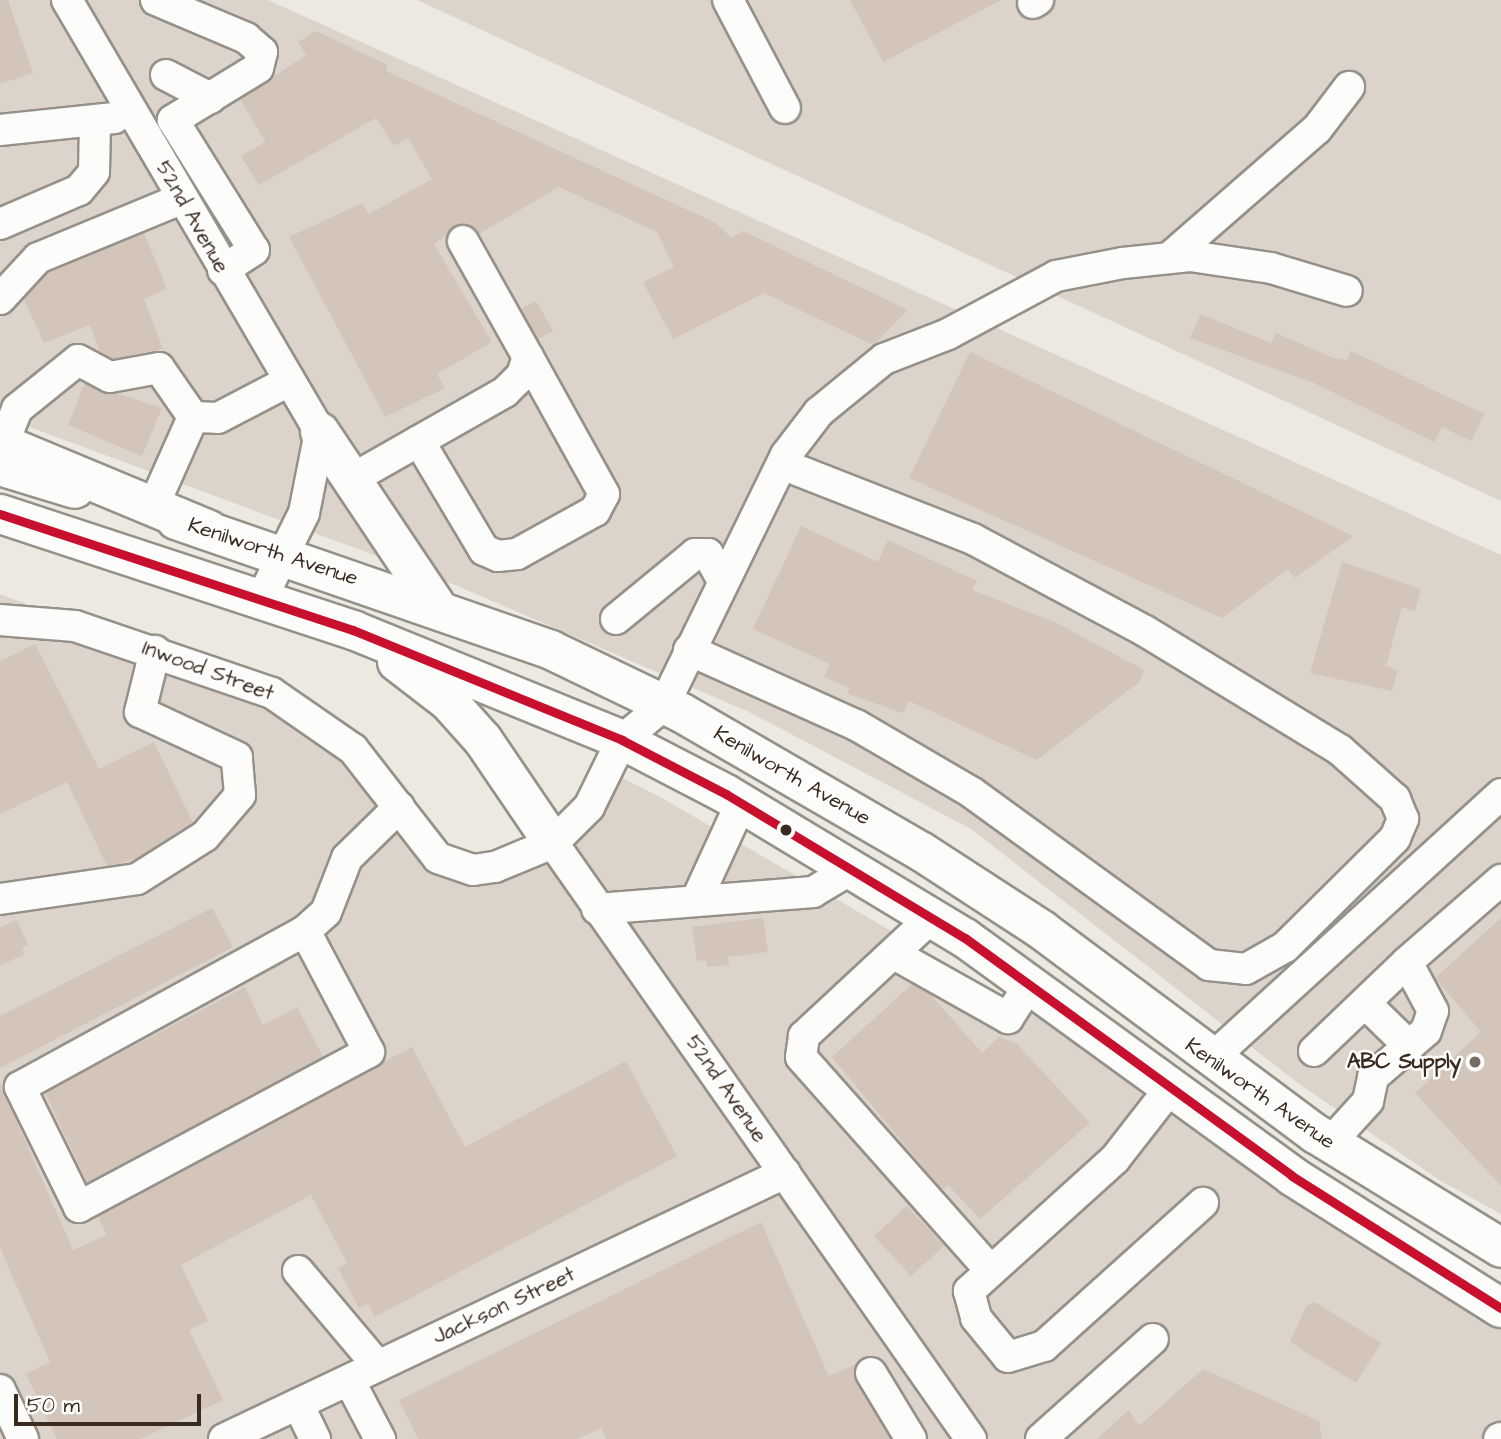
<!DOCTYPE html>
<html>
<head>
<meta charset="utf-8">
<style>
	body { margin:0 }
	#map { position:relative; width:1501px; height:1439px; overflow:hidden; background:#eceae0; font-family:"Architects Daughter",sans-serif }
	div>[style] { position:absolute }
	[style*='--x'] { left:calc(var(--x)*1px); top:calc(var(--y)*1px); width:calc(var(--w)*1px); rotate:calc(var(--a)*1deg) }
	.industrial>* { inset:0; background:#dcd3cb }
	.building>* { inset:0; background:#d4c5ba }
	.roads { filter:drop-shadow(2px 0 #95918a) drop-shadow(-2px 0 #95918a) drop-shadow(0 2px #95918a) drop-shadow(0 -2px #95918a) }
	.minor>* { height:30px; margin:-15px; padding:0 15px; transform-origin:15px; border-radius:15px; background:#fcfcfa }
	.major>* { height:38px; margin:-19px; padding:0 19px; transform-origin:19px; border-radius:19px; background:#fcfcfa }
	.highway>* { height:38px; margin:-19px; padding:0 19px; transform-origin:19px; border-radius:19px; background:#fcfcfa }
	.bus-1>* { height:9px; margin:-4.5px; padding:0 4.5px; transform-origin:4.5px; border-radius:4.5px; background:#c8102e }
	.dots>* { width:19px; height:19px; translate:-50% -50%; box-sizing:border-box; border:4px solid #fff; border-radius:50% }
	span { translate:-50% -50%; white-space:nowrap; text-align:center; line-height:1.15; -webkit-text-stroke:5px #fff; paint-order:stroke }
	.street-label { font-size:21px; color:#3b2a1e }
	.poi-label { font-size:21px; color:#3b2a1e; font-weight:700 }
	.right { translate:-100% -50%; text-align:right }
	.scale { position:absolute; left:14px; top:1394px; width:187px; height:32px; box-sizing:border-box; border:4px solid #3b2a1e; border-top:0; padding-left:9px; font-size:21px; line-height:24px; white-space:nowrap; color:#3b2a1e; -webkit-text-stroke:5px #fff; paint-order:stroke }
</style>
</head>
<body>
<div id="map">
	<div class="industrial">
		<i style="clip-path:polygon(0 0,268px 0,1501px 555px,1501px 1214px,1441px 1181px,1299px 1084px,971px 829px,749px 712px,460px 587px,0 416px)"></i>
		<i style="clip-path:polygon(417px 0,1501px 0,1501px 501px)"></i>
		<i style="clip-path:polygon(0 594px,307px 711px,442px 862px,552px 843px,609px 771px,662px 798px,1036px 1015px,1297px 1204px,1501px 1323px,1501px 1439px,0 1439px)"></i>
	</div>
	<div class="building">
		<i style="clip-path:polygon(0 0,8px 0,33px 73px,0 84px)"></i>
		<i style="clip-path:polygon(850px 0,1001px 0,883px 62px)"></i>
		<i style="clip-path:polygon(316px 31px,388px 65px,386px 71px,714px 222px,732px 238px,743px 231px,908px 310px,873px 345px,764px 293px,673px 339px,643px 282px,674px 267px,657px 232px,559px 187px,479px 234px,463px 224px,434px 244px,492px 342px,437px 374px,445px 388px,385px 417px,289px 237px,362px 203px,369px 214px,432px 179px,408px 138px,394px 146px,376px 118px,259px 185px,241px 156px,265px 142px,240px 99px,306px 55px,298px 42px)"></i>
		<i style="clip-path:polygon(144px 233px,167px 289px,144px 299px,163px 349px,113px 359px,100px 352px,90px 325px,44px 343px,24px 299px,48px 273px)"></i>
		<i style="clip-path:polygon(536px 301px,553px 331px,538px 339px,521px 309px)"></i>
		<i style="clip-path:polygon(1201px 314px,1271px 343px,1276px 333px,1333px 358px,1347px 360px,1351px 351px,1484px 414px,1471px 441px,1442px 427px,1434px 442px,1314px 383px,1190px 338px)"></i>
		<i style="clip-path:polygon(970px 352px,1353px 536px,1295px 578px,1288px 569px,1222px 618px,909px 478px)"></i>
		<i style="clip-path:polygon(85px 383px,162px 408px,142px 456px,68px 425px)"></i>
		<i style="clip-path:polygon(801px 526px,878px 562px,888px 540px,977px 581px,972px 590px,1057px 623px,1144px 670px,1139px 682px,1037px 760px,909px 701px,903px 713px,848px 694px,849px 688px,824px 677px,830px 664px,753px 629px)"></i>
		<i style="clip-path:polygon(1342px 562px,1421px 589px,1415px 611px,1402px 607px,1386px 666px,1398px 670px,1392px 691px,1310px 673px)"></i>
		<i style="clip-path:polygon(35px 644px,99px 769px,154px 742px,193px 823px,136px 859px,107px 866px,67px 782px,0 814px,0 661px)"></i>
		<i style="clip-path:polygon(212px 908px,233px 947px,0 1068px,0 1016px)"></i>
		<i style="clip-path:polygon(763px 918px,768px 952px,728px 957px,729px 965px,707px 967px,706px 960px,697px 961px,692px 927px)"></i>
		<i style="clip-path:polygon(1501px 918px,1501px 1186px,1415px 1093px,1481px 1032px,1435px 978px)"></i>
		<i style="clip-path:polygon(17px 920px,28px 945px,22px 948px,24px 955px,0 965px,0 927px)"></i>
		<i style="clip-path:polygon(912px 984px,931px 995px,982px 1053px,999px 1037px,1017px 1044px,1090px 1123px,980px 1219px,948px 1185px,942px 1190px,832px 1057px)"></i>
		<i style="clip-path:polygon(245px 987px,263px 1025px,297px 1007px,323px 1057px,87px 1183px,45px 1093px)"></i>
		<i style="clip-path:polygon(412px 1047px,465px 1147px,626px 1061px,677px 1156px,375px 1317px,368px 1303px,359px 1308px,338px 1268px,347px 1263px,311px 1195px,181px 1265px,208px 1321px,189px 1330px,223px 1400px,140px 1439px,57px 1439px,26px 1374px,50px 1362px,0 1248px,0 1083px,73px 1250px,107px 1235px,98px 1216px)"></i>
		<i style="clip-path:polygon(907px 1206px,944px 1246px,911px 1276px,874px 1236px)"></i>
		<i style="clip-path:polygon(761px 1222px,829px 1376px,856px 1364px,856px 1382px,891px 1439px,606px 1439px,601px 1428px,577px 1439px,418px 1439px,399px 1400px)"></i>
		<i style="clip-path:polygon(1315px 1302px,1381px 1343px,1356px 1383px,1290px 1342px,1306px 1306px)"></i>
		<i style="clip-path:polygon(1203px 1369px,1319px 1421px,1322px 1439px,1097px 1439px,1129px 1410px,1139px 1426px)"></i>
	</div>
	<div class="roads">
		<div class="minor">
			<i style="--x:67;--y:0;--w:501;--a:59.64"></i>
			<i style="--x:320;--y:432;--w:83;--a:101.2"></i>
			<i style="--x:304;--y:513;--w:97;--a:116.3"></i>
			<i style="--x:156;--y:0;--w:98;--a:22.9"></i>
			<i style="--x:246;--y:38;--w:21;--a:41"></i>
			<i style="--x:262;--y:52;--w:16;--a:104"></i>
			<i style="--x:258;--y:68;--w:100;--a:148.5"></i>
			<i style="--x:173;--y:120;--w:153;--a:58.1"></i>
			<i style="--x:254;--y:250;--w:37;--a:147"></i>
			<i style="--x:728;--y:0;--w:122;--a:62.2"></i>
			<i style="--x:1033;--y:3;--w:6;--a:-31"></i>
			<i style="--x:166;--y:75;--w:50;--a:27.6"></i>
			<i style="--x:0;--y:130;--w:115;--a:-6"></i>
			<i style="--x:0;--y:224;--w:86;--a:-23.3"></i>
			<i style="--x:79;--y:190;--w:23;--a:-50"></i>
			<i style="--x:94;--y:172;--w:48;--a:-88.8"></i>
			<i style="--x:1169;--y:258;--w:196;--a:-41.1"></i>
			<i style="--x:1317;--y:129;--w:53;--a:-52.7"></i>
			<i style="--x:0;--y:299;--w:56;--a:-47.2"></i>
			<i style="--x:38;--y:258;--w:155;--a:-22.4"></i>
			<i style="--x:419;--y:441;--w:127;--a:59.2"></i>
			<i style="--x:484;--y:550;--w:15;--a:23"></i>
			<i style="--x:498;--y:556;--w:19;--a:-6"></i>
			<i style="--x:517;--y:554;--w:89;--a:-28.9"></i>
			<i style="--x:595;--y:511;--w:19;--a:-62"></i>
			<i style="--x:604;--y:494;--w:157;--a:-119"></i>
			<i style="--x:3;--y:444;--w:38;--a:-68"></i>
			<i style="--x:17;--y:409;--w:78;--a:-38.8"></i>
			<i style="--x:78;--y:360;--w:36;--a:28"></i>
			<i style="--x:110;--y:377;--w:50;--a:-10.4"></i>
			<i style="--x:159;--y:368;--w:60;--a:55.2"></i>
			<i style="--x:193;--y:417;--w:25;--a:2"></i>
			<i style="--x:218;--y:418;--w:80;--a:-27.5"></i>
			<i style="--x:352;--y:479;--w:176;--a:-29.6"></i>
			<i style="--x:505;--y:392;--w:24;--a:-45"></i>
			<i style="--x:522;--y:375;--w:19;--a:-72"></i>
			<i style="--x:528;--y:357;--w:133;--a:-119.3"></i>
			<i style="--x:153;--y:507;--w:98;--a:-66"></i>
			<i style="--x:616;--y:619;--w:102;--a:-39.4"></i>
			<i style="--x:695;--y:554;--w:13;--a:0"></i>
			<i style="--x:708;--y:554;--w:29;--a:61"></i>
			<i style="--x:0;--y:620;--w:75;--a:4.6"></i>
			<i style="--x:75;--y:626;--w:208;--a:18.8"></i>
			<i style="--x:272;--y:693;--w:98;--a:34.7"></i>
			<i style="--x:353;--y:749;--w:138;--a:52.1"></i>
			<i style="--x:438;--y:858;--w:37;--a:19"></i>
			<i style="--x:473;--y:870;--w:22;--a:-8"></i>
			<i style="--x:495;--y:867;--w:63;--a:-22.5"></i>
			<i style="--x:553;--y:843;--w:51;--a:-45"></i>
			<i style="--x:589;--y:807;--w:75;--a:-63.8"></i>
			<i style="--x:622;--y:740;--w:55;--a:-39.8"></i>
			<i style="--x:664;--y:705;--w:278;--a:-64"></i>
			<i style="--x:786;--y:455;--w:54;--a:-52.5"></i>
			<i style="--x:819;--y:412;--w:84;--a:-39.2"></i>
			<i style="--x:884;--y:359;--w:69;--a:-21.3"></i>
			<i style="--x:948;--y:334;--w:123;--a:-28.2"></i>
			<i style="--x:1056;--y:276;--w:68;--a:-11"></i>
			<i style="--x:1123;--y:263;--w:67;--a:-6"></i>
			<i style="--x:1190;--y:256;--w:82;--a:8.4"></i>
			<i style="--x:1271;--y:268;--w:79;--a:16.8"></i>
			<i style="--x:689;--y:650;--w:185;--a:24.2"></i>
			<i style="--x:858;--y:726;--w:131;--a:30.3"></i>
			<i style="--x:971;--y:792;--w:294;--a:36"></i>
			<i style="--x:1209;--y:965;--w:37;--a:6"></i>
			<i style="--x:1246;--y:969;--w:45;--a:-29.4"></i>
			<i style="--x:1285;--y:947;--w:155;--a:-44.7"></i>
			<i style="--x:1395;--y:838;--w:21;--a:-67"></i>
			<i style="--x:1403;--y:819;--w:22;--a:-112"></i>
			<i style="--x:1395;--y:799;--w:74;--a:-138.3"></i>
			<i style="--x:1340;--y:750;--w:228;--a:-148.6"></i>
			<i style="--x:1145;--y:631;--w:195;--a:-151.9"></i>
			<i style="--x:973;--y:539;--w:205;--a:-158.6"></i>
			<i style="--x:553;--y:843;--w:728;--a:54.96"></i>
			<i style="--x:0;--y:899;--w:138;--a:-8.3"></i>
			<i style="--x:137;--y:879;--w:80;--a:-32.3"></i>
			<i style="--x:205;--y:836;--w:54;--a:-49.5"></i>
			<i style="--x:240;--y:795;--w:38;--a:-95"></i>
			<i style="--x:237;--y:757;--w:107;--a:-155.1"></i>
			<i style="--x:140;--y:712;--w:63;--a:-76.2"></i>
			<i style="--x:696;--y:901;--w:108;--a:-65.3"></i>
			<i style="--x:597;--y:909;--w:217;--a:-4.5"></i>
			<i style="--x:813;--y:892;--w:47;--a:-31"></i>
			<i style="--x:932;--y:917;--w:175;--a:137.1"></i>
			<i style="--x:804;--y:1036;--w:21;--a:98"></i>
			<i style="--x:801;--y:1057;--w:285;--a:48.4"></i>
			<i style="--x:305;--y:931;--w:137;--a:62.1"></i>
			<i style="--x:369;--y:1052;--w:329;--a:151.9"></i>
			<i style="--x:79;--y:1207;--w:134;--a:-116.2"></i>
			<i style="--x:20;--y:1087;--w:325;--a:-28.7"></i>
			<i style="--x:305;--y:931;--w:28;--a:-42"></i>
			<i style="--x:326;--y:912;--w:58;--a:-68.7"></i>
			<i style="--x:347;--y:858;--w:73;--a:-44.4"></i>
			<i style="--x:894;--y:954;--w:131;--a:29.3"></i>
			<i style="--x:1008;--y:1018;--w:40;--a:-57.1"></i>
			<i style="--x:1365;--y:1003;--w:62;--a:44.3"></i>
			<i style="--x:1314;--y:1051;--w:129;--a:-43.7"></i>
			<i style="--x:1211;--y:1059;--w:393;--a:-42.4"></i>
			<i style="--x:1171;--y:1087;--w:91;--a:127.9"></i>
			<i style="--x:1115;--y:1159;--w:197;--a:137.9"></i>
			<i style="--x:969;--y:1291;--w:28;--a:75"></i>
			<i style="--x:976;--y:1318;--w:50;--a:50.6"></i>
			<i style="--x:1008;--y:1357;--w:38;--a:-17"></i>
			<i style="--x:1044;--y:1346;--w:214;--a:-42"></i>
			<i style="--x:1330;--y:1143;--w:57;--a:-47.9"></i>
			<i style="--x:1368;--y:1101;--w:25;--a:-78"></i>
			<i style="--x:1373;--y:1077;--w:70;--a:-41"></i>
			<i style="--x:1426;--y:1031;--w:21;--a:-71"></i>
			<i style="--x:1433;--y:1011;--w:55;--a:-118"></i>
			<i style="--x:1407;--y:962;--w:125;--a:-41.1"></i>
			<i style="--x:298;--y:1271;--w:124;--a:49.9"></i>
			<i style="--x:871;--y:1373;--w:77;--a:58.8"></i>
			<i style="--x:349;--y:1380;--w:67;--a:62.3"></i>
			<i style="--x:0;--y:1390;--w:54;--a:64.9"></i>
			<i style="--x:298;--y:1404;--w:39;--a:64"></i>
			<i style="--x:224;--y:1439;--w:621;--a:-25.37"></i>
			<i style="--x:1041;--y:1439;--w:150;--a:-41.8"></i>
			<i style="--x:1499;--y:1439;--w:2;--a:-27"></i>
		</div>
		<div class="major">
			<i style="--x:320;--y:432;--w:212;--a:56.2"></i>
			<i style="--x:0;--y:466;--w:78;--a:17"></i>
			<i style="--x:0;--y:514;--w:372;--a:18.2"></i>
			<i style="--x:353;--y:630;--w:291;--a:22.2"></i>
			<i style="--x:622;--y:740;--w:117;--a:27.4"></i>
			<i style="--x:726;--y:794;--w:279;--a:31.1"></i>
			<i style="--x:965;--y:938;--w:404;--a:36"></i>
			<i style="--x:1292;--y:1176;--w:247;--a:32.3"></i>
			<i style="--x:176;--y:520;--w:397;--a:19.1"></i>
			<i style="--x:551;--y:650;--w:145;--a:25.7"></i>
			<i style="--x:682;--y:713;--w:277;--a:30.1"></i>
			<i style="--x:922;--y:852;--w:143;--a:33"></i>
			<i style="--x:1042;--y:930;--w:342;--a:36.7"></i>
			<i style="--x:1316;--y:1134;--w:217;--a:31.6"></i>
			<i style="--x:397;--y:662;--w:66;--a:37.6"></i>
			<i style="--x:449;--y:702;--w:51;--a:48.2"></i>
			<i style="--x:483;--y:740;--w:125;--a:55.8"></i>
		</div>
		<div class="highway">
			<i style="--x:0;--y:443;--w:226;--a:22.6"></i>
		</div>
	</div>
	<div class="bus-1">
		<i style="--x:0;--y:514;--w:372;--a:18.2"></i>
		<i style="--x:353;--y:630;--w:291;--a:22.2"></i>
		<i style="--x:622;--y:740;--w:117;--a:27.4"></i>
		<i style="--x:726;--y:794;--w:279;--a:31.1"></i>
		<i style="--x:965;--y:938;--w:404;--a:36"></i>
		<i style="--x:1292;--y:1176;--w:247;--a:32.3"></i>
	</div>
	<div class="dots">
		<i style="left:786px;top:830px;background:#3b2a1e"></i>
		<i style="left:1475px;top:1062px;background:#796d62"></i>
	</div>
	<div class="street-label">
		<span style="left:192px;top:217px;rotate:60deg">52nd Avenue</span>
		<span style="left:273px;top:552px;rotate:18deg">Kenilworth Avenue</span>
		<span style="left:208px;top:671px;rotate:20deg">Inwood Street</span>
		<span style="left:792px;top:776px;rotate:30deg">Kenilworth Avenue</span>
		<span style="left:726px;top:1089px;rotate:55deg">52nd Avenue</span>
		<span style="left:1260px;top:1094px;rotate:35deg">Kenilworth Avenue</span>
		<span style="left:504px;top:1306px;rotate:-25deg">Jackson Street</span>
	</div>
	<div class="poi-label">
		<span class="right" style="left:1461px;top:1062px">ABC Supply</span>
	</div>
	<div class="scale">50 m</div>
</div>
</body>
</html>
